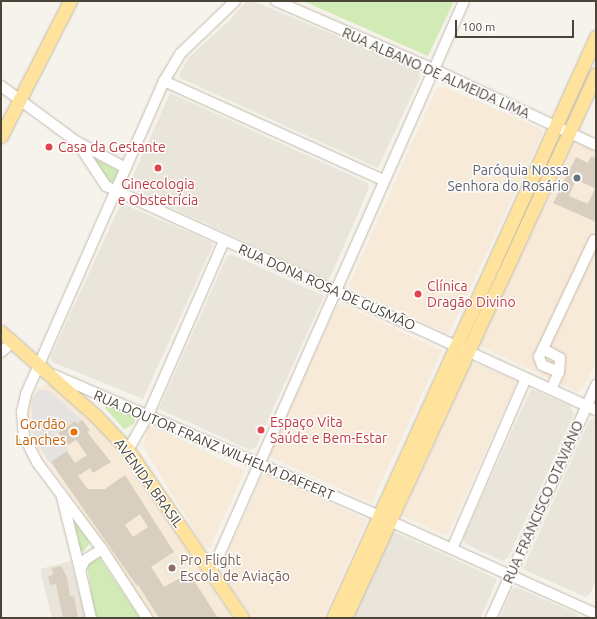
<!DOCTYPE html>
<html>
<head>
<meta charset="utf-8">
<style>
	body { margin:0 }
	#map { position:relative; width:597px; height:619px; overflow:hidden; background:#f6f3ec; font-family:Ubuntu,sans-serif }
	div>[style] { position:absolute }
	.residential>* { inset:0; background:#eae5da }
	.commercial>* { inset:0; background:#f7ead8 }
	.education>* { inset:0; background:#efe8d6; transform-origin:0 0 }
	.green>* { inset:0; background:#d2eab5 }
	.parking>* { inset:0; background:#e5e3e0 }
	.building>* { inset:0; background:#d8cfc1 }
	.roads { filter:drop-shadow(0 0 1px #c2bbae) drop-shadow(0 0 1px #c2bbae) }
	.minor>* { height:10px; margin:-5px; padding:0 5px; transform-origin:5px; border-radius:5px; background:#fff }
	.major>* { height:13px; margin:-6.5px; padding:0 6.5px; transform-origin:6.5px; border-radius:6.5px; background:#ffe39c }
	.dots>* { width:11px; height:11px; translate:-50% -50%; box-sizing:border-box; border:2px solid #fff; border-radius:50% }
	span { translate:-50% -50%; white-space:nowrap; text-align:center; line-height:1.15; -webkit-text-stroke:3px #fff; paint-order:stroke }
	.street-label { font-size:14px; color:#4b4439 }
	.health-label { font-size:14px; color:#be3a42 }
	.left { translate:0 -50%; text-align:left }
	.worship-label { font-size:14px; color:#5b616d }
	.right { translate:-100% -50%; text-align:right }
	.food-label { font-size:14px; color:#c56008 }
	.education-label { font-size:14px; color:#785e54 }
	.frame { position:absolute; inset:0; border:2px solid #4b4439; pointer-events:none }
	.scale { position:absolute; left:455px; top:20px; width:119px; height:18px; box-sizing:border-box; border:2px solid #4b4439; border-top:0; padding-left:5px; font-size:12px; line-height:14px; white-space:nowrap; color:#4b4439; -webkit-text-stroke:3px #fff; paint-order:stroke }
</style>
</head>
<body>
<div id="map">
	<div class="residential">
		<div style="clip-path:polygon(246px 1px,253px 1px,419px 70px,420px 78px,378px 168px,180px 78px,180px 72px,190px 56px,228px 22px)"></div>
		<div style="clip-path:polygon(170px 93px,368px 183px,369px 188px,330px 278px,325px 279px,128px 187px)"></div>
		<div style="clip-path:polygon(121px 203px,211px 242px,213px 245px,143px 399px,52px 362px,51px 356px)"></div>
		<div style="clip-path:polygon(231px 254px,324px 296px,256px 447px,250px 450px,159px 409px,227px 256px)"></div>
		<div style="clip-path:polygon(531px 389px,570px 406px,574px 414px,508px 558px,502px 561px,465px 544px,463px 539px)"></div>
		<div style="clip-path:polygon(593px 418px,596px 418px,596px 580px,590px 594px,585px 597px,523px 569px,589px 421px)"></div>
		<div style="clip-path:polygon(395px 532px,497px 579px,481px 618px,353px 618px,392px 533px)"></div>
		<div style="clip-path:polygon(71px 561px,86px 618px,52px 618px,40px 569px)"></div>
		<div style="clip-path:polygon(516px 587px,577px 614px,580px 618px,499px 618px,512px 590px)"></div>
	</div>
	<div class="commercial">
		<div style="clip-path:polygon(437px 87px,445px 87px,539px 128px,543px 132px,449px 334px,352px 289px,349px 285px)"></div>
		<div style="clip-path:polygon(576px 142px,596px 150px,596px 363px,584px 387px,578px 392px,478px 345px,542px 205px,545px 206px,572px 145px)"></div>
		<div style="clip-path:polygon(341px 303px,442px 351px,372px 503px,270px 457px,270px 452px,337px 306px)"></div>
		<div style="clip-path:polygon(471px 362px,514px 380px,515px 386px,449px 532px,444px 535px,402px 516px)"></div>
		<div style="clip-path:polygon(47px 384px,52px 385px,115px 444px,232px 618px,154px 618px,34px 442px,28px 421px,30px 401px,38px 388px)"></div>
		<div style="clip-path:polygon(151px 425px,245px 471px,210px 548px,204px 547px,143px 446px,148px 427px)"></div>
		<div style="clip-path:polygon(266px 474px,367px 520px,323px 618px,253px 618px,223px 576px,223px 563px,262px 476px)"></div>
	</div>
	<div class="education">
		<div style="left:174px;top:554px;width:20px;height:18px;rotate:57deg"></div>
	</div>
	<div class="green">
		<div style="clip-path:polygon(303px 1px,454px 1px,428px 56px)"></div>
		<div style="clip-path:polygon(88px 154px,118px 171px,115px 181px,110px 182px)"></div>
		<div style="clip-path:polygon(107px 403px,134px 414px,136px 417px,134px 424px,124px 429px,105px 408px)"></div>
		<div style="clip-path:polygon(77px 524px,90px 543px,83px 552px,78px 551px,73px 526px)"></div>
		<div style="clip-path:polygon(99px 556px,105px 566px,140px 618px,95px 618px,87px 565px,89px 559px)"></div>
	</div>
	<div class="parking">
		<div style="clip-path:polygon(39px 390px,46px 390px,52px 393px,82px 420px,77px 424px,75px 421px,55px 435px,69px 450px,50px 463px,38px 444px,32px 430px,32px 399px)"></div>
	</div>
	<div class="building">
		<div style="clip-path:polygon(evenodd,591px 156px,596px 158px,596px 222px,553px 203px,576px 157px,588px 163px,591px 156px,576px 180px,595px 188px,588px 204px,569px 196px,576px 180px)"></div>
		<div style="clip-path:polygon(evenodd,82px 420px,90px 430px,87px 432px,111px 462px,93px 473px,90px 468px,78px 476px,88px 489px,105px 489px,125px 475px,174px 552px,151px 567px,164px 587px,189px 573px,218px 618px,159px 618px,138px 585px,137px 586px,66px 484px,51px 462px,67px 451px,75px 463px,87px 455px,76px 440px,68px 445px,58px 433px,75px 421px,77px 424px,82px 420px,140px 514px,148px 527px,133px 537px,125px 525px,140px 514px)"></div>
		<div style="clip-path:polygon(61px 566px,67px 577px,70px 596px,74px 596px,78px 618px,63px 618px,56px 584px,50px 585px,48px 576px,53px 575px,52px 568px)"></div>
	</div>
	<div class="roads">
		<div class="minor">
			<div style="left:276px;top:1px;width:171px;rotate:23.4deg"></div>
			<div style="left:433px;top:69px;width:180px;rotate:25deg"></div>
			<div style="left:164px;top:81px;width:240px;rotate:24.3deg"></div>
			<div style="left:1px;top:86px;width:94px;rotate:36.4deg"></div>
			<div style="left:77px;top:142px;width:55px;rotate:28deg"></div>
			<div style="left:77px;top:142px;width:53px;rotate:56.6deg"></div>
			<div style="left:106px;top:186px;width:539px;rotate:24.57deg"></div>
			<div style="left:543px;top:349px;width:19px;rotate:28deg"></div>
			<div style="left:560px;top:358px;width:14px;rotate:94deg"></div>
			<div style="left:1px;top:352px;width:16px;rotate:-40deg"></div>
			<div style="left:54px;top:375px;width:355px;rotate:23.4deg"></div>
			<div style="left:551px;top:389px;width:19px;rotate:-65deg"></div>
			<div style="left:559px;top:372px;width:18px;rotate:-158deg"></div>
			<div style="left:542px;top:365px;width:9px;rotate:-111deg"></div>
			<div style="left:539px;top:357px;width:129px;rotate:-64.8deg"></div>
			<div style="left:128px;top:450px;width:40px;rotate:-60.3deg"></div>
			<div style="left:148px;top:415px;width:190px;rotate:-66.4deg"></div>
			<div style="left:62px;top:497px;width:75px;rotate:76.1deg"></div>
			<div style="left:390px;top:521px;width:226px;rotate:24.3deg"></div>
			<div style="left:452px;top:549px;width:186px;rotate:-66.6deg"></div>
			<div style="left:211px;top:573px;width:625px;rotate:-66.14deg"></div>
			<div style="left:91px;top:618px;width:49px;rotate:-102.9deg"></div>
			<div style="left:80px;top:570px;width:11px;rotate:-63deg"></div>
			<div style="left:85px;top:560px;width:20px;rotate:-33deg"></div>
			<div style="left:147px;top:618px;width:82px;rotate:-123.1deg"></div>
			<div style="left:102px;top:549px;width:109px;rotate:-126.8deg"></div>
			<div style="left:37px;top:462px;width:29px;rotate:-117deg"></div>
			<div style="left:24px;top:436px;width:24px;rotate:-95deg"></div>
			<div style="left:22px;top:412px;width:18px;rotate:-77deg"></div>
			<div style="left:26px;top:394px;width:342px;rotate:-66.2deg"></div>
			<div style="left:164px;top:81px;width:31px;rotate:-59deg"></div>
			<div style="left:180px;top:54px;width:76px;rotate:-43.9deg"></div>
			<div style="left:491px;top:618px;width:256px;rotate:-65.7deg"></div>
		</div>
		<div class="major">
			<div style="left:1px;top:136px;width:152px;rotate:-62.9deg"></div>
			<div style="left:1px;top:332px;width:127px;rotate:41.5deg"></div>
			<div style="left:96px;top:416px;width:47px;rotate:46.7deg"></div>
			<div style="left:128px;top:450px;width:203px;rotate:55.8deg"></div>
			<div style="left:333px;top:618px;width:638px;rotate:-65.65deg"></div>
			<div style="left:345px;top:618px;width:599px;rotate:-65.23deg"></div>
		</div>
	</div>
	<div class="dots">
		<div style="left:49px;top:147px;background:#e0444e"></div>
		<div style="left:158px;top:168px;background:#e0444e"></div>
		<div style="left:577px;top:178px;background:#6b7280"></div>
		<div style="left:418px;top:294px;background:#e0444e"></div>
		<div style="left:261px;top:430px;background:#e0444e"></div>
		<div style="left:74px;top:432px;background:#e8710a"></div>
		<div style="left:172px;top:568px;background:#8d6e63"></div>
	</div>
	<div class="street-label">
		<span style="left:436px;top:73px;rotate:24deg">RUA ALBANO DE ALMEIDA LIMA</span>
		<span style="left:327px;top:287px;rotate:24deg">RUA DONA ROSA DE GUSMÃO</span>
		<span style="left:214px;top:445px;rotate:23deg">RUA DOUTOR FRANZ WILHELM DAFFERT</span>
		<span style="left:149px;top:483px;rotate:54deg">AVENIDA BRASIL</span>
		<span style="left:543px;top:502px;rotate:-66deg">RUA FRANCISCO OTAVIANO</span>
	</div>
	<div class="health-label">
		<span class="left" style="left:58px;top:147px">Casa da Gestante</span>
		<span style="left:158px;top:192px">Ginecologia<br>e Obstetrícia</span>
		<span class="left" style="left:427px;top:294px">Clínica<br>Dragão Divino</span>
		<span class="left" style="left:270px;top:430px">Espaço Vita<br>Saúde e Bem-Estar</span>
	</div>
	<div class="worship-label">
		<span class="right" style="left:569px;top:178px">Paróquia Nossa<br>Senhora do Rosário</span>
	</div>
	<div class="food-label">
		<span class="right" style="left:66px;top:432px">Gordão<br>Lanches</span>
	</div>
	<div class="education-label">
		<span class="left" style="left:180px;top:568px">Pro Flight<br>Escola de Aviação</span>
	</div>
	<div class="frame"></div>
	<div class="scale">100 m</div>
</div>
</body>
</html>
